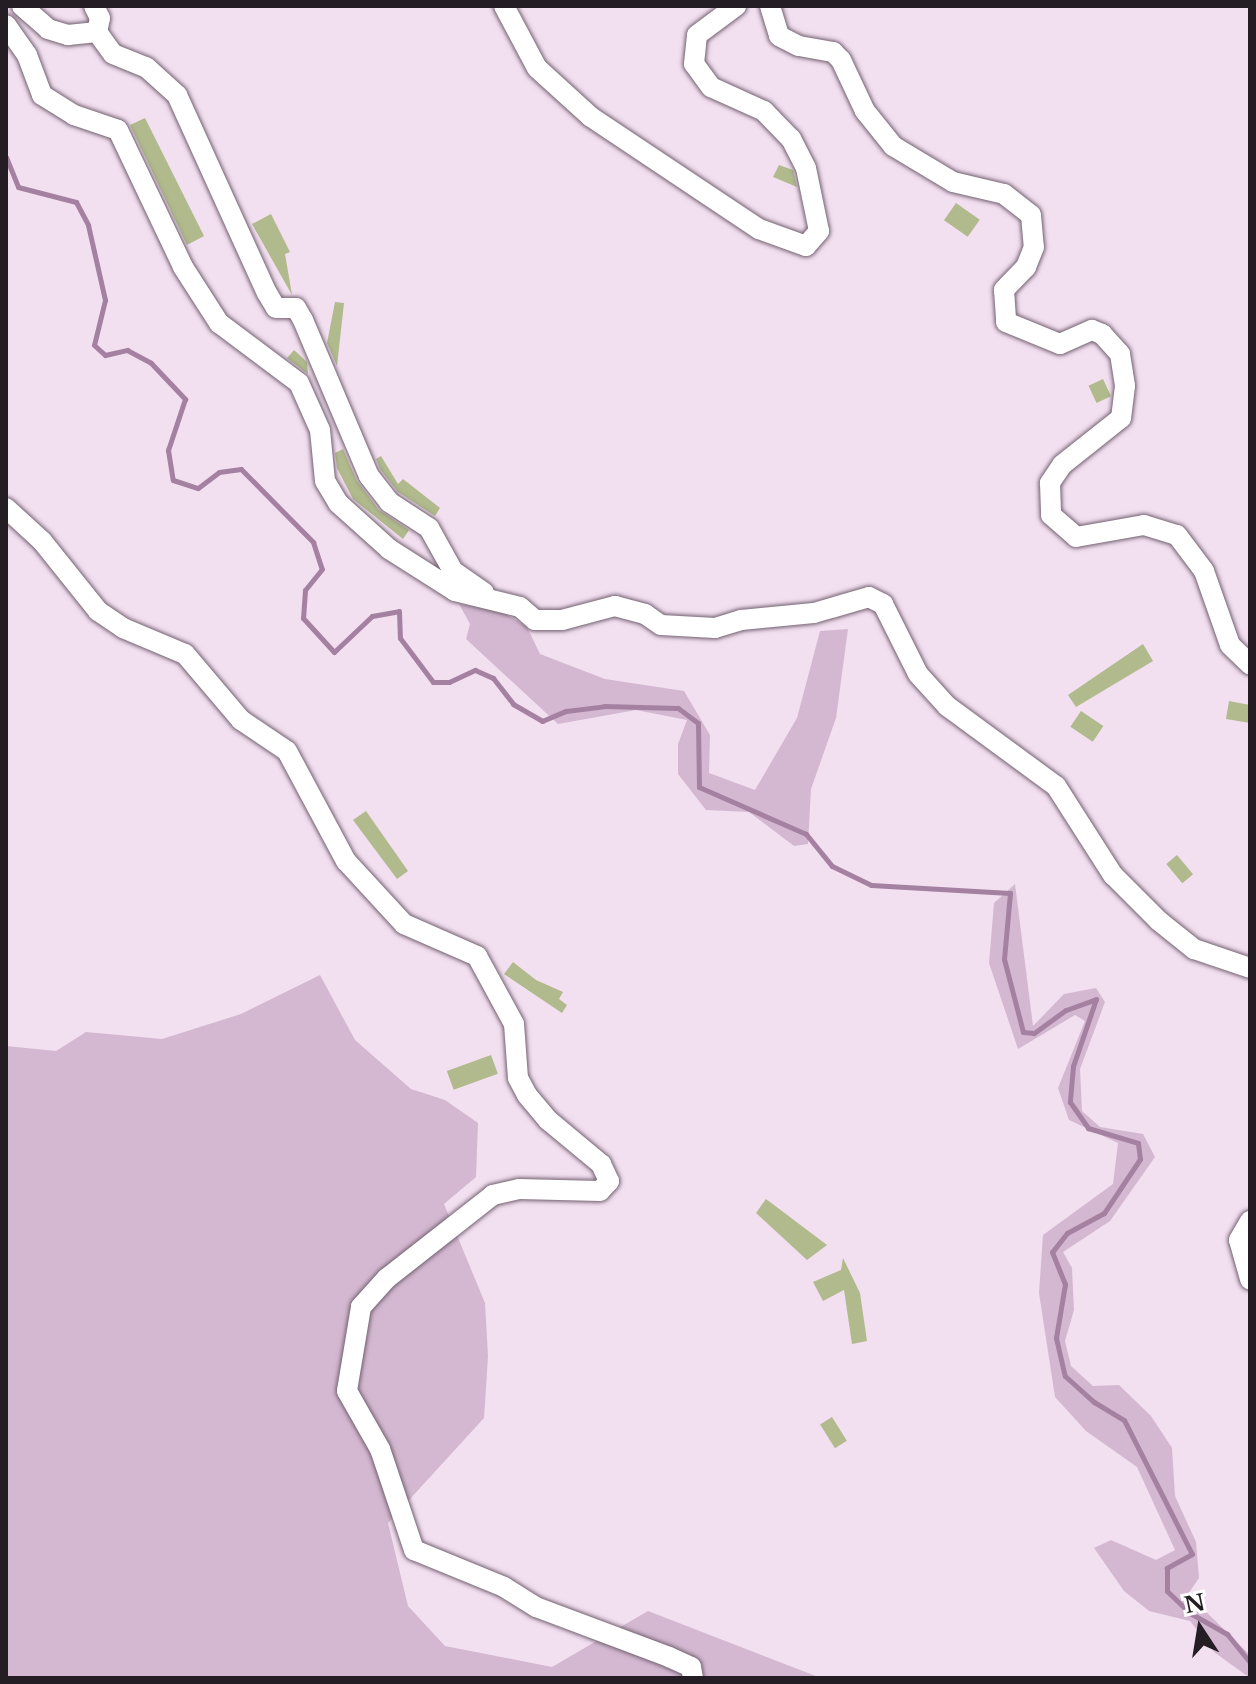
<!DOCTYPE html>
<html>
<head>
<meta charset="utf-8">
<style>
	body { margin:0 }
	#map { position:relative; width:1256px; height:1684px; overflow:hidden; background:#f2dff0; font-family:"Libre Baskerville",serif }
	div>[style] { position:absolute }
	.green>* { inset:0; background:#d4b8d1 }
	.stream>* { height:5px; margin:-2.5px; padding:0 2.5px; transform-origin:2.5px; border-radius:2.5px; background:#a581a1 }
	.building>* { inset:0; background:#b0ba8c; transform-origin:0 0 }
	.roads { filter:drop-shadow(0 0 2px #726170) drop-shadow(0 0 2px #726170) }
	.street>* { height:20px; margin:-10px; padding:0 10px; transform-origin:10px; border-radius:10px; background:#fff }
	span { translate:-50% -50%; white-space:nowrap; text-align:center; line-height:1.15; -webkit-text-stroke:8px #fff; paint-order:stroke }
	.frame { position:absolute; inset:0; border:8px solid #241d23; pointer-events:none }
	.north { position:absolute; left:1160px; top:1588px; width:80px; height:80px; -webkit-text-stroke:6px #fff; paint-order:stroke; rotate:348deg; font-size:22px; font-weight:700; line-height:32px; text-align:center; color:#241d23 }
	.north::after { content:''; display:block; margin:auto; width:28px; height:36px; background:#241d23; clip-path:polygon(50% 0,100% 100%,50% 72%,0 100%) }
</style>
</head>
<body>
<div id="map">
	<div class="green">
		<div style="clip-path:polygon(459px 604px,502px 612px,527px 627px,540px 654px,605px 679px,684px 691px,710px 735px,709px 773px,755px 790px,797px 718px,820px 631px,848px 629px,836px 718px,811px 789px,808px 844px,794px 846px,749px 812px,706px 810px,678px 774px,678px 744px,687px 720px,636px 710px,558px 724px,466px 639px,470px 624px)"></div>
		<div style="clip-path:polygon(1015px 884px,1033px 1026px,1064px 994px,1096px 988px,1105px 1002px,1080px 1069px,1082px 1111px,1100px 1127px,1143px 1134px,1155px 1157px,1110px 1221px,1063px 1252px,1072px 1268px,1074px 1310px,1065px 1341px,1071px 1366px,1093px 1386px,1119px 1385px,1151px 1416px,1172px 1448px,1175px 1496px,1196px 1542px,1199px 1578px,1188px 1594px,1250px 1655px,1250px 1678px,1214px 1652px,1190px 1621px,1149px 1611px,1124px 1591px,1094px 1548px,1111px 1540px,1156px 1560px,1175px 1550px,1137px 1467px,1086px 1431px,1055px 1397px,1039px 1293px,1043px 1235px,1113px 1184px,1118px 1143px,1069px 1120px,1058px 1088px,1085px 1021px,1075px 1015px,1018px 1049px,989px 963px,994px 903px)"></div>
		<div style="clip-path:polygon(320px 975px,355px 1040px,411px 1089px,445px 1100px,478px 1123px,476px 1177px,444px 1204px,485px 1303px,488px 1356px,484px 1418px,388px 1523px,408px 1606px,445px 1646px,552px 1667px,648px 1611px,821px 1678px,6px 1678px,6px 1046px,56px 1051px,86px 1032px,162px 1039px,241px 1014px)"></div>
	</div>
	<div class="stream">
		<div style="left:6px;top:157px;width:32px;rotate:68deg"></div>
		<div style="left:18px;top:187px;width:60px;rotate:14.5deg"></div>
		<div style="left:76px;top:202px;width:26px;rotate:62deg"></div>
		<div style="left:88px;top:225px;width:77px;rotate:77.2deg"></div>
		<div style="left:105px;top:300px;width:46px;rotate:103.7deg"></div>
		<div style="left:94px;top:345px;width:15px;rotate:42deg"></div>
		<div style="left:105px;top:355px;width:23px;rotate:-13deg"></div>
		<div style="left:127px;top:350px;width:27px;rotate:28deg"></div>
		<div style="left:151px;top:363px;width:50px;rotate:46.6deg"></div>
		<div style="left:185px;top:399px;width:54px;rotate:108.4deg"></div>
		<div style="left:168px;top:450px;width:30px;rotate:81deg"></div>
		<div style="left:173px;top:480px;width:26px;rotate:18deg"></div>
		<div style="left:198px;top:488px;width:26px;rotate:-37deg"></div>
		<div style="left:219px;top:472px;width:22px;rotate:-8deg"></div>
		<div style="left:241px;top:469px;width:103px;rotate:45.4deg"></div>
		<div style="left:313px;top:542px;width:28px;rotate:72deg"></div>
		<div style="left:322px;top:569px;width:27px;rotate:129deg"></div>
		<div style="left:305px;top:590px;width:28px;rotate:94deg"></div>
		<div style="left:303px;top:618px;width:46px;rotate:47.6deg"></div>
		<div style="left:334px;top:652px;width:52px;rotate:-43.5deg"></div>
		<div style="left:372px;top:616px;width:27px;rotate:-10deg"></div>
		<div style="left:399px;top:611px;width:27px;rotate:88deg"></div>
		<div style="left:400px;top:638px;width:55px;rotate:53.1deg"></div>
		<div style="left:433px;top:682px;width:16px"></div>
		<div style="left:449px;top:682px;width:29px;rotate:-25deg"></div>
		<div style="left:475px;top:670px;width:20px;rotate:24deg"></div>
		<div style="left:493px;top:678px;width:33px;rotate:52deg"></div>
		<div style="left:513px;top:704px;width:34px;rotate:30deg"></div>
		<div style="left:542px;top:721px;width:26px;rotate:-23deg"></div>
		<div style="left:566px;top:711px;width:38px;rotate:-7deg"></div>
		<div style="left:604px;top:706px;width:74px;rotate:1.5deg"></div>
		<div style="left:678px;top:708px;width:25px;rotate:37deg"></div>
		<div style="left:698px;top:723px;width:64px;rotate:89.1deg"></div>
		<div style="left:699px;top:787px;width:117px;rotate:23.7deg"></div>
		<div style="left:806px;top:834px;width:41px;rotate:50.9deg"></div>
		<div style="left:832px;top:866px;width:43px;rotate:26deg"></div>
		<div style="left:871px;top:885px;width:139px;rotate:3.3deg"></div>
		<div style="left:1010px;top:893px;width:66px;rotate:95.2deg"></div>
		<div style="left:1004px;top:959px;width:75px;rotate:75.4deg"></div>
		<div style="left:1023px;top:1032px;width:11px;rotate:5deg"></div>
		<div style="left:1034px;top:1033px;width:39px;rotate:-36deg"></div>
		<div style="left:1066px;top:1010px;width:32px;rotate:-20deg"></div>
		<div style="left:1096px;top:999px;width:71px;rotate:108.9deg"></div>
		<div style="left:1073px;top:1066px;width:36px;rotate:95deg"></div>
		<div style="left:1070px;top:1102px;width:32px;rotate:55deg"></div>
		<div style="left:1088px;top:1128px;width:52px;rotate:16.7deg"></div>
		<div style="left:1138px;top:1143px;width:16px;rotate:83deg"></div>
		<div style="left:1140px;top:1159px;width:65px;rotate:123.7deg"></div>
		<div style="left:1104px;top:1213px;width:42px;rotate:151.6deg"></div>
		<div style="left:1067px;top:1233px;width:24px;rotate:128deg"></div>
		<div style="left:1052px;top:1252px;width:35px;rotate:68deg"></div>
		<div style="left:1065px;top:1284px;width:55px;rotate:99.5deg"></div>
		<div style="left:1056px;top:1338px;width:39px;rotate:77deg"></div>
		<div style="left:1065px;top:1376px;width:39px;rotate:42deg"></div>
		<div style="left:1094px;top:1402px;width:35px;rotate:31deg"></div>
		<div style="left:1124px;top:1420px;width:150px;rotate:63.1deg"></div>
		<div style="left:1192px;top:1554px;width:29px;rotate:151deg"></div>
		<div style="left:1167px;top:1568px;width:23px;rotate:90deg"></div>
		<div style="left:1167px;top:1591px;width:32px;rotate:44deg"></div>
		<div style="left:1190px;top:1613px;width:43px;rotate:29.6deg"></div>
		<div style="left:1227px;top:1634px;width:36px;rotate:51deg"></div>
	</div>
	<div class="building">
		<div style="clip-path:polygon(145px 118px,204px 236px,187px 245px,130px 125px)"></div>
		<div style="clip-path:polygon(779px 165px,793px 170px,797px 187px,773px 177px)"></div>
		<div style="left:956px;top:203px;width:29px;height:21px;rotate:35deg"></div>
		<div style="clip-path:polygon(271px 214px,290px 252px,285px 254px,292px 295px,252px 224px)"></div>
		<div style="clip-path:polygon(335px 302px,344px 303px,337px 366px,327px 343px)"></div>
		<div style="clip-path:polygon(294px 350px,307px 362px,308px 374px,287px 358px)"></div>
		<div style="left:1103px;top:379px;width:19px;height:16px;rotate:65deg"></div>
		<div style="clip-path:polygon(343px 449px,357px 481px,379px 510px,409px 530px,403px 539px,353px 499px,337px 468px,335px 453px)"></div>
		<div style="clip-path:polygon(381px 456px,398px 484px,403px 479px,440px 508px,435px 516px,398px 492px,380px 469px,376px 459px)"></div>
		<div style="clip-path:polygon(1143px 644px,1153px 661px,1076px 707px,1068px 695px)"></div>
		<div style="clip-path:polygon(1229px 701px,1250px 705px,1250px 723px,1226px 719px)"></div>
		<div style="left:1081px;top:711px;width:27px;height:19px;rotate:34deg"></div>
		<div style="clip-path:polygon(366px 811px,408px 871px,397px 879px,353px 820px)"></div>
		<div style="left:1177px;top:855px;width:25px;height:14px;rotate:50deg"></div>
		<div style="clip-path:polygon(513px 962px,536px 980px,563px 992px,559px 999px,567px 1005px,562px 1013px,504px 974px)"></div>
		<div style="left:491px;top:1055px;width:20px;height:47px;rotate:70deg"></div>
		<div style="clip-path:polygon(766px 1199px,827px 1245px,807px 1260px,756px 1213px)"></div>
		<div style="clip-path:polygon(843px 1258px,860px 1293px,867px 1341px,852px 1344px,844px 1290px,823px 1301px,813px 1282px,841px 1270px)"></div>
		<div style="left:832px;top:1417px;width:28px;height:14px;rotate:58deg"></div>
	</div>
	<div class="roads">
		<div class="street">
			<div style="left:22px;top:6px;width:35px;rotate:41deg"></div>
			<div style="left:48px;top:29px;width:21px;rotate:17deg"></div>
			<div style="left:68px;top:35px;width:29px;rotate:-6deg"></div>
			<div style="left:97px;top:32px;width:14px;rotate:-78deg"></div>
			<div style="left:100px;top:18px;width:13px;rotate:-117deg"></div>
			<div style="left:504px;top:6px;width:70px;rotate:62deg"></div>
			<div style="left:537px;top:68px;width:73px;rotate:42.2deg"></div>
			<div style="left:591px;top:117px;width:202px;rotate:33.7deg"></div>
			<div style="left:759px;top:229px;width:50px;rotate:19.9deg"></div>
			<div style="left:806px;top:246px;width:20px;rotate:-49deg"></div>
			<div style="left:819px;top:231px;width:64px;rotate:-101.7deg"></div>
			<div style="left:806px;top:168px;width:33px;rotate:-117deg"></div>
			<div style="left:791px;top:139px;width:39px;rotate:-134deg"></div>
			<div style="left:764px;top:111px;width:58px;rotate:-155.6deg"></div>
			<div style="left:711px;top:87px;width:29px;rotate:-126deg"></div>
			<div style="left:694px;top:64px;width:29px;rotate:-84deg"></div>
			<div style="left:697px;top:35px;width:49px;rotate:-36.6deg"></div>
			<div style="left:770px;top:6px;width:31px;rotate:73deg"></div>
			<div style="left:779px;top:36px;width:22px;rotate:27deg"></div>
			<div style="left:799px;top:46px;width:35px;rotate:10deg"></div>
			<div style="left:833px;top:52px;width:11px;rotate:45deg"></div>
			<div style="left:841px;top:60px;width:56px;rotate:64.8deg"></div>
			<div style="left:865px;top:111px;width:45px;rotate:51.3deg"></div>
			<div style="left:893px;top:146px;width:70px;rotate:31deg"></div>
			<div style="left:953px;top:182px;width:52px;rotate:13.2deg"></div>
			<div style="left:1004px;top:194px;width:34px;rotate:38deg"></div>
			<div style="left:1031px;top:215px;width:32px;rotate:85deg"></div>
			<div style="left:1034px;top:247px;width:22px;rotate:112deg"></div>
			<div style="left:1026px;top:267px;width:32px;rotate:134deg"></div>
			<div style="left:1004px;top:290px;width:32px;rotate:86deg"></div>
			<div style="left:1006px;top:322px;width:58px;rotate:22.2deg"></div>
			<div style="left:1060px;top:344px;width:35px;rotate:-24deg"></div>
			<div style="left:1092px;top:330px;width:11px;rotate:22deg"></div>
			<div style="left:1102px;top:334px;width:27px;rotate:48deg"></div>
			<div style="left:1120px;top:354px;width:32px;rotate:81deg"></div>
			<div style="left:1125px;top:386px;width:32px;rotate:97deg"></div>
			<div style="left:1121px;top:418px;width:75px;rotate:141.5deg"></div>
			<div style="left:1062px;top:465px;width:22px;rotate:124deg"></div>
			<div style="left:1050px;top:483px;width:32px;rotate:88deg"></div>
			<div style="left:1051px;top:515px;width:33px;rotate:41deg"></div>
			<div style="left:1076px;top:537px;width:69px;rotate:-10deg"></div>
			<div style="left:1144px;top:525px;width:34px;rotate:17deg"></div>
			<div style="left:1177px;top:535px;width:45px;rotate:53.1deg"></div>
			<div style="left:1204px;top:571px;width:78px;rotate:70.6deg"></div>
			<div style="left:1230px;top:645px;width:28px;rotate:44deg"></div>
			<div style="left:6px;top:25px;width:37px;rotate:55deg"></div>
			<div style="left:27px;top:55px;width:43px;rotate:69.4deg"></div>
			<div style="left:42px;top:95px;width:38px;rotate:32deg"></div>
			<div style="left:74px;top:115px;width:46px;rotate:18.8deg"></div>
			<div style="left:118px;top:130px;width:152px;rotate:64.6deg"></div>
			<div style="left:183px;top:267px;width:67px;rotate:57.3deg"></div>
			<div style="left:219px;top:323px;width:100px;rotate:36.9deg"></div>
			<div style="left:299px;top:383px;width:51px;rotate:65.9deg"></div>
			<div style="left:320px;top:430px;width:51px;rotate:84.4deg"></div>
			<div style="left:325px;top:481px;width:26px;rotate:59deg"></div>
			<div style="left:338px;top:503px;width:69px;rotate:42deg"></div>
			<div style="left:389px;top:549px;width:78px;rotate:32.5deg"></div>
			<div style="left:455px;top:591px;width:67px;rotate:13.8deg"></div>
			<div style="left:520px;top:607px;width:20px;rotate:41deg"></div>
			<div style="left:535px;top:620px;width:27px"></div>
			<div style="left:562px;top:620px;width:55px;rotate:-14.8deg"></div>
			<div style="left:615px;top:606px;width:31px;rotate:15deg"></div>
			<div style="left:645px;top:614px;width:19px;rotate:35deg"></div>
			<div style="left:661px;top:625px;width:54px;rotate:3.2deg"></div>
			<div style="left:715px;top:628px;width:27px;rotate:-17deg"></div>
			<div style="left:741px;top:620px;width:73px;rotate:-5.5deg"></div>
			<div style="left:814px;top:613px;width:57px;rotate:-16.2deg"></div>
			<div style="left:869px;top:597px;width:16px;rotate:27deg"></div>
			<div style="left:883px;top:604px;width:78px;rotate:63.4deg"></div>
			<div style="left:918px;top:674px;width:43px;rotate:47.8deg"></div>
			<div style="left:947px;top:706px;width:135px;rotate:36.3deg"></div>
			<div style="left:1056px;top:786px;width:106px;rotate:57.4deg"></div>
			<div style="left:1113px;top:875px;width:65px;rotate:45deg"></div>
			<div style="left:1159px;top:921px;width:45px;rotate:38.7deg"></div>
			<div style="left:1194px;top:949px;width:59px;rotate:18.7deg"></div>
			<div style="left:97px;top:32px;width:27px;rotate:54deg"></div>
			<div style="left:113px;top:54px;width:35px;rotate:22deg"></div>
			<div style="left:146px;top:67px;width:42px;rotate:42.1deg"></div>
			<div style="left:177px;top:95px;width:217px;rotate:65.6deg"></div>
			<div style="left:267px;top:293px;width:17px;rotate:59deg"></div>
			<div style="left:276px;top:308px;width:20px"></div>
			<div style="left:296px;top:308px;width:14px;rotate:60deg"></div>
			<div style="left:303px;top:320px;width:169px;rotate:67.1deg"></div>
			<div style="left:369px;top:476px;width:33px;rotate:52deg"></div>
			<div style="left:389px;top:502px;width:48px;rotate:33deg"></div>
			<div style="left:429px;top:528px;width:49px;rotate:60.8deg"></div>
			<div style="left:453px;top:571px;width:38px;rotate:35deg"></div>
			<div style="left:6px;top:508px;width:49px;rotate:42.5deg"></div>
			<div style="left:42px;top:541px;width:90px;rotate:51.3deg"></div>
			<div style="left:98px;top:611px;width:30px;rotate:34deg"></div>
			<div style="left:123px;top:628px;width:67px;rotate:22.8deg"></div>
			<div style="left:185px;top:654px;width:87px;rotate:49.7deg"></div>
			<div style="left:241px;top:720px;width:55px;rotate:34deg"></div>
			<div style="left:287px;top:751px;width:125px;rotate:61.8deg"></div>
			<div style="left:346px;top:861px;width:86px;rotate:47.4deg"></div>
			<div style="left:404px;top:924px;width:80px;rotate:23.7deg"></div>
			<div style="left:477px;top:956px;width:77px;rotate:61.4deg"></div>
			<div style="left:514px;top:1024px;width:54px;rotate:85.8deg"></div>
			<div style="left:518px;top:1078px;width:19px;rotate:62deg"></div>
			<div style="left:527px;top:1095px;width:33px;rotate:50deg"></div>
			<div style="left:548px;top:1120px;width:69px;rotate:39.7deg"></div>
			<div style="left:601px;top:1164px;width:19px;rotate:65deg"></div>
			<div style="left:609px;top:1181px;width:13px;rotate:132deg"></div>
			<div style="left:600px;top:1191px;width:81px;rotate:-178.6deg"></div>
			<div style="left:519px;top:1189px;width:27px;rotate:167deg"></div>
			<div style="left:493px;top:1195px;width:135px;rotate:141.9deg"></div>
			<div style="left:387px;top:1278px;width:39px;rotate:132deg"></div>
			<div style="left:361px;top:1307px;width:85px;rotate:99.5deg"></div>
			<div style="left:347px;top:1391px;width:67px;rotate:60.4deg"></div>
			<div style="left:380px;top:1449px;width:107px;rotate:71.4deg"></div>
			<div style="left:414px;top:1550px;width:97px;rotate:22.3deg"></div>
			<div style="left:504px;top:1587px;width:38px;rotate:32deg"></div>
			<div style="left:536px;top:1607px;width:142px;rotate:20.6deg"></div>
			<div style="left:669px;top:1657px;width:24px;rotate:24deg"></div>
			<div style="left:691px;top:1667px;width:11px;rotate:80deg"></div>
			<div style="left:1250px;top:1221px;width:22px;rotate:120deg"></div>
			<div style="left:1239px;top:1240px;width:41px;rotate:74.2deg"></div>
		</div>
	</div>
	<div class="frame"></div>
	<div class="north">N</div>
</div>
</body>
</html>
